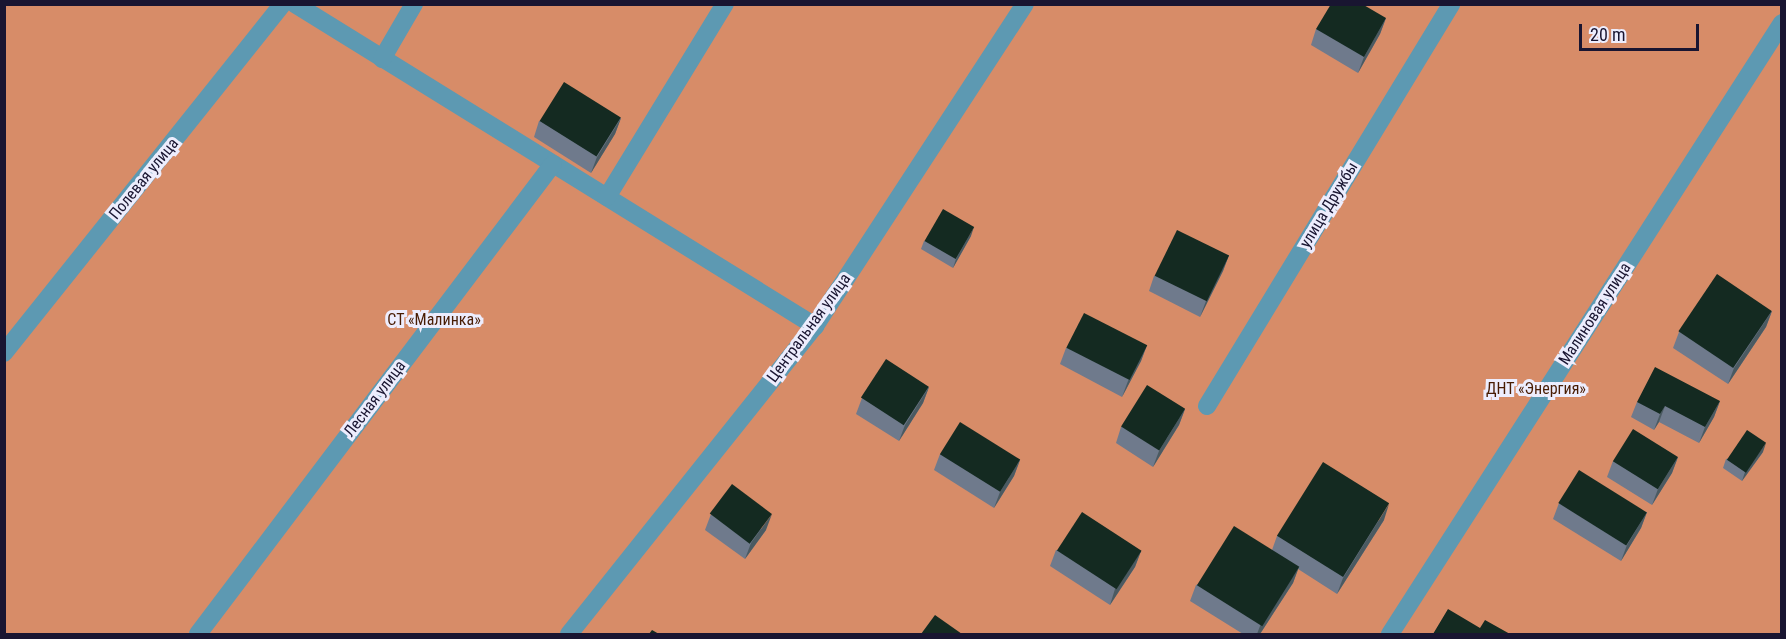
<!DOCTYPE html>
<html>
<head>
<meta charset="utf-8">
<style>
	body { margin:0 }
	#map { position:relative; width:1786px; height:639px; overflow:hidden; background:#cac9f7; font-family:"Roboto Condensed",sans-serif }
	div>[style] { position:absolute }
	.green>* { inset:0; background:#d78c68; transform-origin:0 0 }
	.minor>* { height:18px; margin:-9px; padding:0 9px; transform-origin:9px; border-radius:9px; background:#5d99b2 }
	.wall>* { inset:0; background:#6f7a8c }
	.shaded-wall>* { inset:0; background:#4b5a61 }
	.building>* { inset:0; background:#142a21; transform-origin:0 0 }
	span { translate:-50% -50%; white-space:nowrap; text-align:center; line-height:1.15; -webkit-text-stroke:6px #ededfd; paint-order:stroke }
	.street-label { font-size:16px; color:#191531 }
	.park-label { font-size:16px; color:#481c03 }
	.frame { position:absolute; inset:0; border:6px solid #191531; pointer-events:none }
	.scale { position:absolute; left:1579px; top:24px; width:120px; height:27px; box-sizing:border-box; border:3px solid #191531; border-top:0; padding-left:8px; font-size:18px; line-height:21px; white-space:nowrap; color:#191531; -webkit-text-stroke:4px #ededfd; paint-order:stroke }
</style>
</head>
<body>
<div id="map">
	<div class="green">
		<div style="left:4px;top:5px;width:1777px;height:629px"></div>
	</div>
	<div class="minor">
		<div style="left:295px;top:4px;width:612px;rotate:31.77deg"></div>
		<div style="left:382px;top:59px;width:64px;rotate:-59.8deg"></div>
		<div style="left:607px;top:197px;width:226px;rotate:-58.6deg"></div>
		<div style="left:4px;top:353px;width:447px;rotate:-51.4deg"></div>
		<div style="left:1207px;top:406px;width:470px;rotate:-58.7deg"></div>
		<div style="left:198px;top:634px;width:589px;rotate:-52.94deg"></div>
		<div style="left:569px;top:634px;width:394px;rotate:-51.4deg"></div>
		<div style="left:815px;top:326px;width:384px;rotate:-56.9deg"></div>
		<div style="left:1390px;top:634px;width:726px;rotate:-57.32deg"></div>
	</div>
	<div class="wall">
		<div style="clip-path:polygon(1386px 18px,1380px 34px,1358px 73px,1311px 45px,1316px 29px)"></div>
		<div style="clip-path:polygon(621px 118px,615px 134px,591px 173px,534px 137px,539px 121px)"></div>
		<div style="clip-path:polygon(971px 236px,953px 268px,921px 249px,924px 241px)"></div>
		<div style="clip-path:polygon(1229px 255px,1223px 271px,1200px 317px,1149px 291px,1154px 276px)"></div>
		<div style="clip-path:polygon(1772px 311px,1766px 327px,1728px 384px,1673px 348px,1679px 332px)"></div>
		<div style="clip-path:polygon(1147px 345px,1141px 361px,1122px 397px,1060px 364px,1066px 348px)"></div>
		<div style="clip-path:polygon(929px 387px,923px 403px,899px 441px,856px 414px,862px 398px)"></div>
		<div style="clip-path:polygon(1720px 401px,1714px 417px,1699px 443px,1659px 422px,1654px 430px,1631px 417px,1637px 402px)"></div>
		<div style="clip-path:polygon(1185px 409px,1179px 425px,1153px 467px,1116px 443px,1121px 427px)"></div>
		<div style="clip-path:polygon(1763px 452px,1742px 481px,1723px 468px,1726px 459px)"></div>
		<div style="clip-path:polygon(940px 454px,1020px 460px,1014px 476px,994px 508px,934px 470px)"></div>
		<div style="clip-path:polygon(1678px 457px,1672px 473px,1652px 505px,1607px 477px,1613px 461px)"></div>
		<div style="clip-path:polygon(1559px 503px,1647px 512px,1641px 528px,1621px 561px,1553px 519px)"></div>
		<div style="clip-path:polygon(711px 514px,766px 530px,745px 559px,705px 530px)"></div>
		<div style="clip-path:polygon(1384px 520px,1337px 594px,1298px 569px,1293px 583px,1260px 634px,1243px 634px,1190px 601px,1196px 585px,1272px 550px,1277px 536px)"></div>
		<div style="clip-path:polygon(1056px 550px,1141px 551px,1135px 567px,1110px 605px,1050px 566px)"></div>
	</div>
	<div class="shaded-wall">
		<div style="clip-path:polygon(1386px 18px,1380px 34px,1358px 73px,1364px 57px)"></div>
		<div style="clip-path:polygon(621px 118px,615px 134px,591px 173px,597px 157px)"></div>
		<div style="clip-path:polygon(974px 227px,971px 236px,953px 268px,956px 259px)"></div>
		<div style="clip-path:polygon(1229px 255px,1223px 271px,1200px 317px,1206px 301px)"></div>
		<div style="clip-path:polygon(1772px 311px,1766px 327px,1728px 384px,1734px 368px)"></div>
		<div style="clip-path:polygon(1147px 345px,1141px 361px,1122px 397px,1128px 381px)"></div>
		<div style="clip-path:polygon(929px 387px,923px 403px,899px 441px,905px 425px)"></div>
		<div style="clip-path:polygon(1720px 401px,1714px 417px,1699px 443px,1705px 427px)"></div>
		<div style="clip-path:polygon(1665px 406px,1659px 422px,1654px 430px,1660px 414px)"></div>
		<div style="clip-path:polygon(1185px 409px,1179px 425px,1153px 467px,1159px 451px)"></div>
		<div style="clip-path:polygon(1766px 443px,1763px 452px,1742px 481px,1745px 472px)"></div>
		<div style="clip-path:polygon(1678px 457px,1672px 473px,1652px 505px,1658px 489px)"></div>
		<div style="clip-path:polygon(1020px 460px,1014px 476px,994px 508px,1000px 492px)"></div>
		<div style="clip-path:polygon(1389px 504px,1384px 520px,1337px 594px,1343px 578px)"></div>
		<div style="clip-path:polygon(1647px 512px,1641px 528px,1621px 561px,1627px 545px)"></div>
		<div style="clip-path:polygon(772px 514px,766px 530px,745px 559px,751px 543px)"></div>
		<div style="clip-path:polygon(1141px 551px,1135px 567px,1110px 605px,1115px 589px)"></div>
		<div style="clip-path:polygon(1299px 567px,1293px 583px,1260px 634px,1257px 634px,1260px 626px)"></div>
	</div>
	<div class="building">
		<div style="clip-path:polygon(1331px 4px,1362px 4px,1386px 18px,1364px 57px,1316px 29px)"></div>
		<div style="left:564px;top:82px;width:67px;height:46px;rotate:32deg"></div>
		<div style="left:943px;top:209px;width:36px;height:37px;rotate:30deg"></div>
		<div style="left:1177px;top:230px;width:58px;height:51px;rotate:26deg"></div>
		<div style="left:1717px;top:274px;width:66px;height:69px;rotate:34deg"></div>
		<div style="left:1084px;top:313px;width:71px;height:39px;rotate:27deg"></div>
		<div style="left:886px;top:359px;width:51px;height:46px;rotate:33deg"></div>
		<div style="clip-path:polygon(1655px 367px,1720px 401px,1705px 427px,1665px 406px,1660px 414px,1637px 402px)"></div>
		<div style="left:1147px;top:385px;width:45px;height:49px;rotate:32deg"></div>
		<div style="left:960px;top:422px;width:71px;height:38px;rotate:32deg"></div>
		<div style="left:1633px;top:429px;width:53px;height:38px;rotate:32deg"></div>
		<div style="left:1747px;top:430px;width:23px;height:36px;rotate:34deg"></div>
		<div style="left:1323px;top:462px;width:78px;height:87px;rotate:32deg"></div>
		<div style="left:1579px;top:470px;width:80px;height:39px;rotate:32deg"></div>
		<div style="left:732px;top:484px;width:50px;height:37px;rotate:37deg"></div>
		<div style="left:1082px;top:512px;width:71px;height:46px;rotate:33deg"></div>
		<div style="left:1234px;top:526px;width:77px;height:70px;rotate:32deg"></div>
		<div style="clip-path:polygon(1448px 609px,1480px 628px,1485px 620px,1510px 634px,1433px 634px)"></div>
		<div style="clip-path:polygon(935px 615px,962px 634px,921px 634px)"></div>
		<div style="clip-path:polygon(652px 630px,659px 634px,649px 634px)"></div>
	</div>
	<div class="street-label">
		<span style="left:144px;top:179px;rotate:-51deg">Полевая улица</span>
		<span style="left:1329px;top:205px;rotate:-59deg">улица Дружбы</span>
		<span style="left:1595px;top:314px;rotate:-57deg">Малиновая улица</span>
		<span style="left:809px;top:328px;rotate:-54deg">Центральная улица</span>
		<span style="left:375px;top:399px;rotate:-53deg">Лесная улица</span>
	</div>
	<div class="park-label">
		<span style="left:434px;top:320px">CТ «Малинка»</span>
		<span style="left:1536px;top:389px">ДНТ «Энергия»</span>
	</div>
	<div class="frame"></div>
	<div class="scale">20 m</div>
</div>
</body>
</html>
